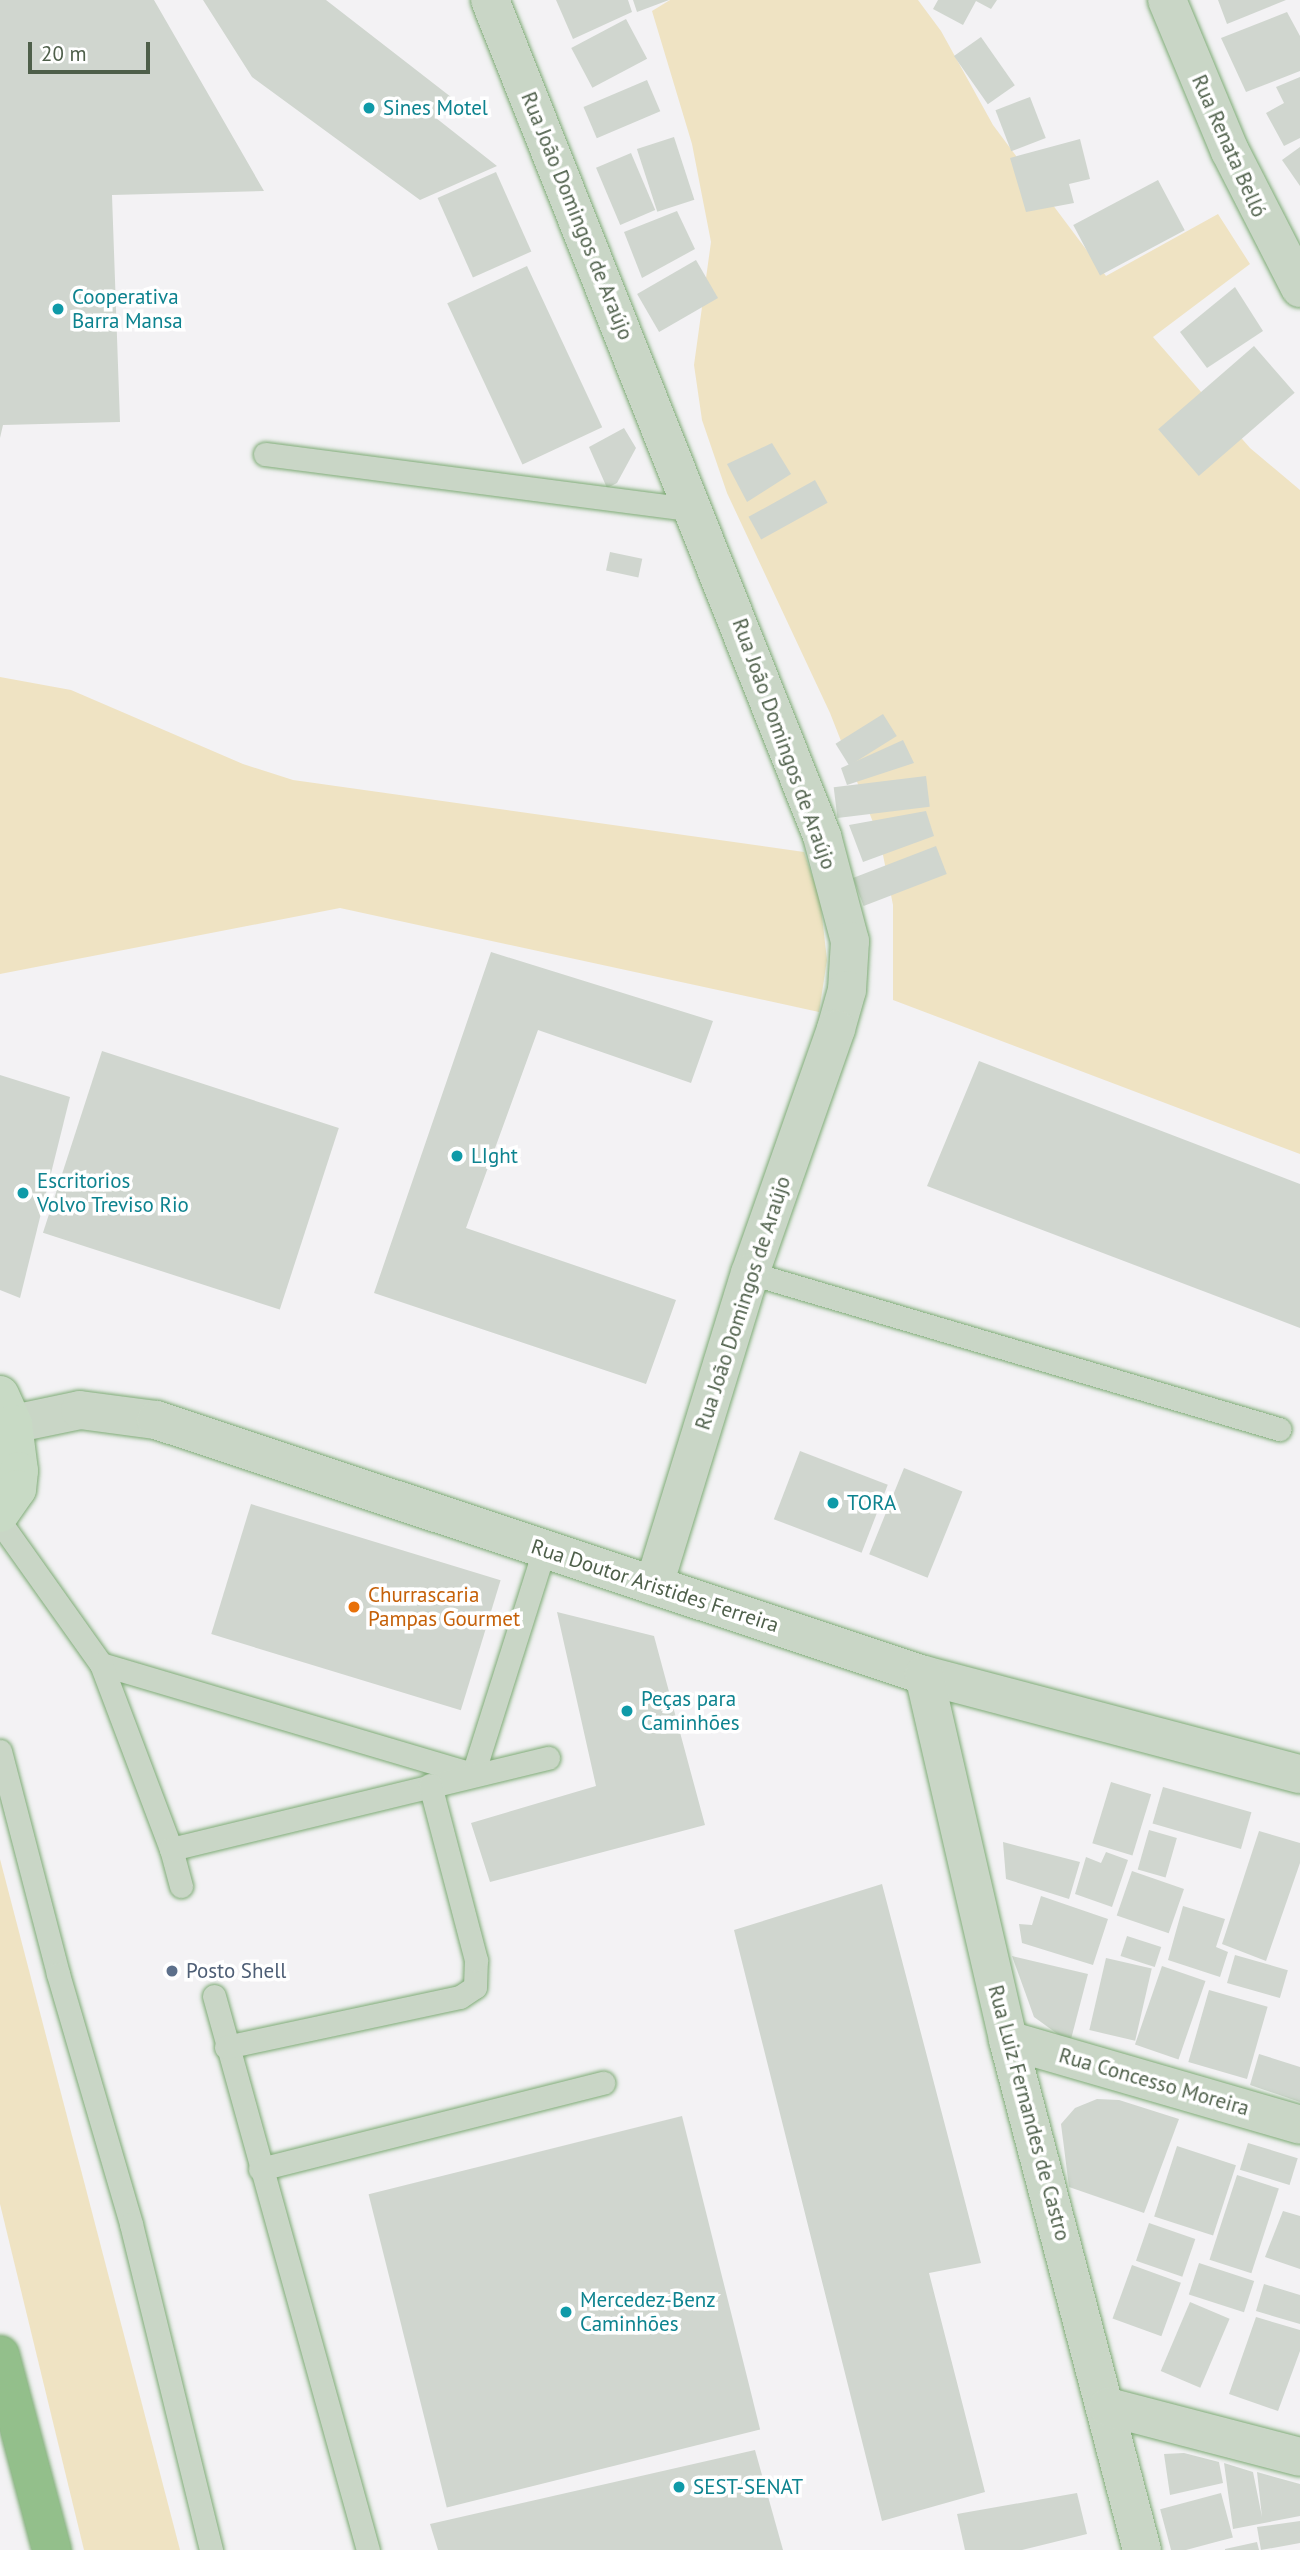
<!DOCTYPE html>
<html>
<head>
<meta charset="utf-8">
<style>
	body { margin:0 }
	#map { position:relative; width:1300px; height:2550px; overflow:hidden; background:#f3f2f4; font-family:"PT Sans",sans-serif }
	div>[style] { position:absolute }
	.green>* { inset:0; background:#efe3c3 }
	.building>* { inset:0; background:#d0d6cf; transform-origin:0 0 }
	.roads { filter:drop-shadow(0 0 2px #7eab76) drop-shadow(0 0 2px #7eab76) }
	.lane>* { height:23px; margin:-11.5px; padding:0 11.5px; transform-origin:11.5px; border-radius:11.5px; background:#c9d6c6 }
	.street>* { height:38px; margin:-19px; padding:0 19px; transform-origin:19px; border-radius:19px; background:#c9d6c6 }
	.secondary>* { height:38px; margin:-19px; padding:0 19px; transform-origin:19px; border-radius:19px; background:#c8dac5 }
	.highway>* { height:38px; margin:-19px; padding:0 19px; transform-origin:19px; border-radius:19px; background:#93bf8b }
	.dots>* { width:19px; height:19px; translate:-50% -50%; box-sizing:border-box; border:4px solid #fff; border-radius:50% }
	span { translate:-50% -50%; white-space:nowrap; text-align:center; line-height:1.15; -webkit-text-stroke:7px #fff; paint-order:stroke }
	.culture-label { font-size:21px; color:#0d838f }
	.left { translate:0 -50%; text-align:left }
	.street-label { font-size:21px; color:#4e5f4a }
	.food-label { font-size:21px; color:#c56008 }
	.service-label { font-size:21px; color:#4e5e75 }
	.scale { position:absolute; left:28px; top:42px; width:122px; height:32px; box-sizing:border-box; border:4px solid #4e5f4a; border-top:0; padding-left:9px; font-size:21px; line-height:24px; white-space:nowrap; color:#4e5f4a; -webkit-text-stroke:5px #fff; paint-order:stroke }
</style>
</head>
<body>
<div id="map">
	<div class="green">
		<div style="clip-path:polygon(670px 0,918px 0,941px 31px,993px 125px,1106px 276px,1218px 214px,1250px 264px,1153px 337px,1250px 448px,1300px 490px,1300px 1154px,893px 1000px,893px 905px,880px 840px,830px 713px,727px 493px,702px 420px,694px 365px,711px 242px,692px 144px,652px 11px)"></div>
		<div style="clip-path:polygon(0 677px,71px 690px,243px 764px,293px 780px,804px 852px,820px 899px,827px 960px,819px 1012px,340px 908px,0 974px)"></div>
		<div style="clip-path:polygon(0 1859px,180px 2550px,84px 2550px,0 2204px)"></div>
	</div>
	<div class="building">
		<div style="clip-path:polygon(0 0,154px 0,264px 191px,112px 195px,120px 422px,3px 425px,0 438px)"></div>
		<div style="clip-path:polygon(203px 0,326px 0,451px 97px,436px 118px,497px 166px,420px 200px,252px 77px)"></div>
		<div style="clip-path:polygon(556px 0,628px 0,632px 12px,573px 39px)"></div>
		<div style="clip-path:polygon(633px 0,669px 0,637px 12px)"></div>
		<div style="clip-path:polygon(938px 0,997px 0,991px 9px,976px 1px,963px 25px,933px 9px)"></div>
		<div style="clip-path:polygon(1218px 0,1286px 0,1227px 24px)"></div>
		<div style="clip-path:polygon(1287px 12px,1300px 36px,1300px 71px,1246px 92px,1221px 38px)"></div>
		<div style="left:626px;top:19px;width:45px;height:62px;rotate:62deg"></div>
		<div style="left:981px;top:37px;width:59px;height:33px;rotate:55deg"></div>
		<div style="clip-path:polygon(1300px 77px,1300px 138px,1284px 146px,1266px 113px,1284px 103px,1276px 87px)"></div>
		<div style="left:647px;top:80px;width:34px;height:69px;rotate:67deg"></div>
		<div style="left:1030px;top:97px;width:44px;height:37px;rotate:69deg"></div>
		<div style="left:674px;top:137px;width:66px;height:39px;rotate:72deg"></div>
		<div style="clip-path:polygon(1080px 139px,1090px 179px,1069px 184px,1074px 203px,1026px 212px,1010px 158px)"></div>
		<div style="clip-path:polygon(1300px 147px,1300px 186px,1282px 160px)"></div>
		<div style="left:631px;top:153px;width:62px;height:38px;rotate:67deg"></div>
		<div style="left:496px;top:172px;width:87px;height:64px;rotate:66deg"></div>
		<div style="left:1158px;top:180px;width:57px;height:96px;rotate:62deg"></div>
		<div style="clip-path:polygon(677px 211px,695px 249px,642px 278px,624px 232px)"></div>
		<div style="left:696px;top:260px;width:44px;height:68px;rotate:60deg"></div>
		<div style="left:527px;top:266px;width:178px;height:88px;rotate:65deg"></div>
		<div style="clip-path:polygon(1235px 287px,1263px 331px,1207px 368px,1180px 332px)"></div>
		<div style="left:1254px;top:346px;width:62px;height:127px;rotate:49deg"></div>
		<div style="clip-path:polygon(624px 428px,636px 448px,617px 483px,607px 488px,589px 447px)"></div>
		<div style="clip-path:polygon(772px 443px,791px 474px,747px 502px,727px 464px)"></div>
		<div style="left:815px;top:480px;width:26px;height:76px;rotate:61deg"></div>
		<div style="left:610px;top:552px;width:33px;height:19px;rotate:12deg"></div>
		<div style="left:883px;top:714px;width:26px;height:56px;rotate:58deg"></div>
		<div style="clip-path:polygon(903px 740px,914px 763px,847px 785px,841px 768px)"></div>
		<div style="left:926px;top:776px;width:31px;height:93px;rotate:83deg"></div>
		<div style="clip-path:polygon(926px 811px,934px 836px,863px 862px,849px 825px)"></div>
		<div style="left:936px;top:846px;width:30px;height:89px;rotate:69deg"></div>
		<div style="clip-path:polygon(491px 952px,713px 1021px,691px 1083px,538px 1030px,466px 1228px,676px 1300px,646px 1384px,374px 1293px)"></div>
		<div style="left:102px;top:1051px;width:249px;height:191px;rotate:18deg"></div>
		<div style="clip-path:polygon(979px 1061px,1300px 1184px,1300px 1328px,927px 1186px)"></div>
		<div style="clip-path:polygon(0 1075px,70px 1097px,20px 1298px,0 1290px)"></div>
		<div style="left:800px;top:1451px;width:94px;height:73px;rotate:21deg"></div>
		<div style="left:904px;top:1468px;width:63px;height:93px;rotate:22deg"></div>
		<div style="left:251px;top:1504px;width:261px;height:136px;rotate:17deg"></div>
		<div style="clip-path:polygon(557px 1612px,654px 1636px,705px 1825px,490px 1882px,471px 1823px,596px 1786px)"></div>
		<div style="left:1111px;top:1782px;width:42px;height:64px;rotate:17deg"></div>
		<div style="left:1163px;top:1787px;width:92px;height:38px;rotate:16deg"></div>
		<div style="left:1149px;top:1830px;width:29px;height:41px;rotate:16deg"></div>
		<div style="clip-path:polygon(1259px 1831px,1300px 1843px,1300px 1863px,1266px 1961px,1222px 1944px)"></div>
		<div style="clip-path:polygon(1003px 1842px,1080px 1862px,1069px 1899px,1006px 1879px)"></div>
		<div style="clip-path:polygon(1106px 1852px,1128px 1860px,1112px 1907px,1075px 1894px,1086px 1857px,1101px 1863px)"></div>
		<div style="left:1132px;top:1871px;width:55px;height:47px;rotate:19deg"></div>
		<div style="clip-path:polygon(882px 1884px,981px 2263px,929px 2273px,985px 2492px,882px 2521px,734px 1930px)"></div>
		<div style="clip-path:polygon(1041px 1896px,1108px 1919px,1093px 1965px,1022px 1943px,1019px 1924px,1032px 1925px)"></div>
		<div style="clip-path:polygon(1183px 1906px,1225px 1919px,1216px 1947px,1228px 1952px,1220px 1977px,1168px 1960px)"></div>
		<div style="left:1127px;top:1936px;width:36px;height:21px;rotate:18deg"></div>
		<div style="left:1235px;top:1955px;width:55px;height:29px;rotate:16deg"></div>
		<div style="clip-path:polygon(1012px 1956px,1088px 1974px,1070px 2043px,1034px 2017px)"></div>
		<div style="left:1106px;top:1958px;width:47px;height:74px;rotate:13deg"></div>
		<div style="left:1162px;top:1966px;width:46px;height:83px;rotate:19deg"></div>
		<div style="left:1209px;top:1990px;width:61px;height:75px;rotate:16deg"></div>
		<div style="clip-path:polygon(1259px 2054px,1300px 2067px,1300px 2102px,1250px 2085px)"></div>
		<div style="clip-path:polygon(1097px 2099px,1119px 2100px,1179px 2119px,1144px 2213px,1069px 2187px,1061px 2124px,1075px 2108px)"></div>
		<div style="left:682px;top:2116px;width:323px;height:323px;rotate:76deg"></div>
		<div style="left:1248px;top:2143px;width:52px;height:28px;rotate:17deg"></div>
		<div style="left:1177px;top:2146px;width:62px;height:74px;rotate:18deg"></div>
		<div style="left:1237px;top:2175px;width:44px;height:89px;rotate:18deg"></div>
		<div style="clip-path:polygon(1283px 2211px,1300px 2216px,1300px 2269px,1265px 2257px)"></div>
		<div style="left:1149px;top:2223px;width:49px;height:40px;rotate:19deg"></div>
		<div style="left:1199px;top:2263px;width:58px;height:33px;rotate:18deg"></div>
		<div style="left:1132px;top:2265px;width:52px;height:57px;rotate:20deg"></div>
		<div style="clip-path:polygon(1264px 2284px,1300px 2295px,1300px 2324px,1256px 2311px)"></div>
		<div style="left:1190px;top:2302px;width:43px;height:75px;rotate:23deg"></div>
		<div style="clip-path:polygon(1256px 2317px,1300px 2330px,1300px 2351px,1278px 2411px,1229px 2394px)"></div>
		<div style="clip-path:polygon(755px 2450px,783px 2550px,438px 2550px,430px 2524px)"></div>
		<div style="clip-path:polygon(1184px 2453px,1219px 2462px,1223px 2483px,1170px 2495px,1164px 2454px)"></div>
		<div style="clip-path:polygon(1224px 2463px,1253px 2472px,1262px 2517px,1257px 2472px,1300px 2484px,1300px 2516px,1233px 2529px)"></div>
		<div style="clip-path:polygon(1077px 2493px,1087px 2534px,1022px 2550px,965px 2550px,957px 2514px)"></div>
		<div style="left:1221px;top:2493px;width:46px;height:63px;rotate:75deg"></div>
		<div style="clip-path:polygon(1300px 2521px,1300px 2543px,1261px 2550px,1257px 2527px)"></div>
		<div style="clip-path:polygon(1257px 2542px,1259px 2550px,1225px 2550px,1225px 2549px)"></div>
	</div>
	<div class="roads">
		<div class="lane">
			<div style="left:265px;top:454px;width:435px;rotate:7.4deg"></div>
			<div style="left:750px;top:1273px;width:552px;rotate:16.43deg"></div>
			<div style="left:0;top:1522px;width:174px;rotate:54.6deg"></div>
			<div style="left:101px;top:1664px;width:388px;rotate:16.5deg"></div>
			<div style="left:473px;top:1774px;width:235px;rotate:-72.4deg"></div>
			<div style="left:101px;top:1664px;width:198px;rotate:69.3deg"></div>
			<div style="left:0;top:1751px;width:230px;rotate:75.4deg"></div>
			<div style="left:58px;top:1974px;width:260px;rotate:73.7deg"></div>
			<div style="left:131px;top:2224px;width:336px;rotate:76.2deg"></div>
			<div style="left:181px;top:1886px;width:38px;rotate:-105deg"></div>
			<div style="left:171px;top:1849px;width:388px;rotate:-13.6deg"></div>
			<div style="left:214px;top:1996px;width:575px;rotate:74.47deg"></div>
			<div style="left:226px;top:2047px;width:239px;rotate:-12.1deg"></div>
			<div style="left:460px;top:1997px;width:18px;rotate:-34deg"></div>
			<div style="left:475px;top:1987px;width:27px;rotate:-88deg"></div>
			<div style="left:476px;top:1960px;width:181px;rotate:-104.7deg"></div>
			<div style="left:260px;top:2169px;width:354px;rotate:-14.1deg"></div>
		</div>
		<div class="street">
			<div style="left:490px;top:0;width:900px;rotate:68.34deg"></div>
			<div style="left:822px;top:836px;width:109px;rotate:75.1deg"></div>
			<div style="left:850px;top:941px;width:49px;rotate:93.5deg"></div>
			<div style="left:847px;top:990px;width:41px;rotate:105.8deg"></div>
			<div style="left:836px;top:1029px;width:259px;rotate:109.4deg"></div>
			<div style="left:750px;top:1273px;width:327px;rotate:107.1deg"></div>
			<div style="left:1167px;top:0;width:164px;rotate:67.4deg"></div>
			<div style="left:1230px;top:151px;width:154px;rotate:62.9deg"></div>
			<div style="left:13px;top:1424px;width:68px;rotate:-11.8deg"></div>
			<div style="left:80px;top:1410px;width:77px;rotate:7.5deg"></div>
			<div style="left:156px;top:1420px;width:809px;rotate:18.37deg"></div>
			<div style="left:924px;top:1675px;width:389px;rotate:14.8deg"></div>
			<div style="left:924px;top:1675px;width:375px;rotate:77deg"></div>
			<div style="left:1008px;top:2040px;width:527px;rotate:75.28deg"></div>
			<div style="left:1008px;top:2040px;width:304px;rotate:16.2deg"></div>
			<div style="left:1108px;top:2407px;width:198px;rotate:14.6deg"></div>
		</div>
		<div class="secondary">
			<div style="left:0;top:1395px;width:32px;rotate:66deg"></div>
			<div style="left:13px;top:1424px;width:47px;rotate:82.7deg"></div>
			<div style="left:19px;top:1471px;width:18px;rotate:96deg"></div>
			<div style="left:17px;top:1489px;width:29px;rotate:125deg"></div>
		</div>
		<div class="highway">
			<div style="left:0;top:2355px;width:202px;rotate:75.1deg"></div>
		</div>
	</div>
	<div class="dots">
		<div style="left:369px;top:108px;background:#0f9aa8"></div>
		<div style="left:58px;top:309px;background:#0f9aa8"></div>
		<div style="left:457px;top:1156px;background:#0f9aa8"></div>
		<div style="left:23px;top:1193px;background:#0f9aa8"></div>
		<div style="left:833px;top:1503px;background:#0f9aa8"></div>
		<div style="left:354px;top:1607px;background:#e8710a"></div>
		<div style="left:627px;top:1711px;background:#0f9aa8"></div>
		<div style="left:172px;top:1971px;background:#5c6f8a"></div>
		<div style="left:566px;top:2312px;background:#0f9aa8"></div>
		<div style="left:679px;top:2487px;background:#0f9aa8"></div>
	</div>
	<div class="culture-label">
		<span class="left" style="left:383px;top:108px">Sines Motel</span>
		<span class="left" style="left:72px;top:309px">Cooperativa<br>Barra Mansa</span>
		<span class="left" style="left:471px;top:1156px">LIght</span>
		<span class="left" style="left:37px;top:1193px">Escritorios<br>Volvo Treviso Rio</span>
		<span class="left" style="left:847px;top:1503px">TORA</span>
		<span class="left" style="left:641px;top:1711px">Peças para<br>Caminhões</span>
		<span class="left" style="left:580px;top:2312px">Mercedez-Benz<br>Caminhões</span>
		<span class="left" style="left:693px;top:2487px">SEST-SENAT</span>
	</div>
	<div class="street-label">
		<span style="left:1229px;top:146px;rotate:66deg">Rua Renata Belló</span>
		<span style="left:577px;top:216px;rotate:68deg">Rua João Domingos de Araújo</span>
		<span style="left:784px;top:744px;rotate:70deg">Rua João Domingos de Araújo</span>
		<span style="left:743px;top:1303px;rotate:-72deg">Rua João Domingos de Araújo</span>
		<span style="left:655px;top:1586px;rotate:18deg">Rua Doutor Aristides Ferreira</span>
		<span style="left:1154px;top:2082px;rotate:16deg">Rua Concesso Moreira</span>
		<span style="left:1029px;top:2113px;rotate:75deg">Rua Luiz Fernandes de Castro</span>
	</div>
	<div class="food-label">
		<span class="left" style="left:368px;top:1607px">Churrascaria<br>Pampas Gourmet</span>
	</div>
	<div class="service-label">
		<span class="left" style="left:186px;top:1971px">Posto Shell</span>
	</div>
	<div class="scale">20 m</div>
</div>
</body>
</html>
